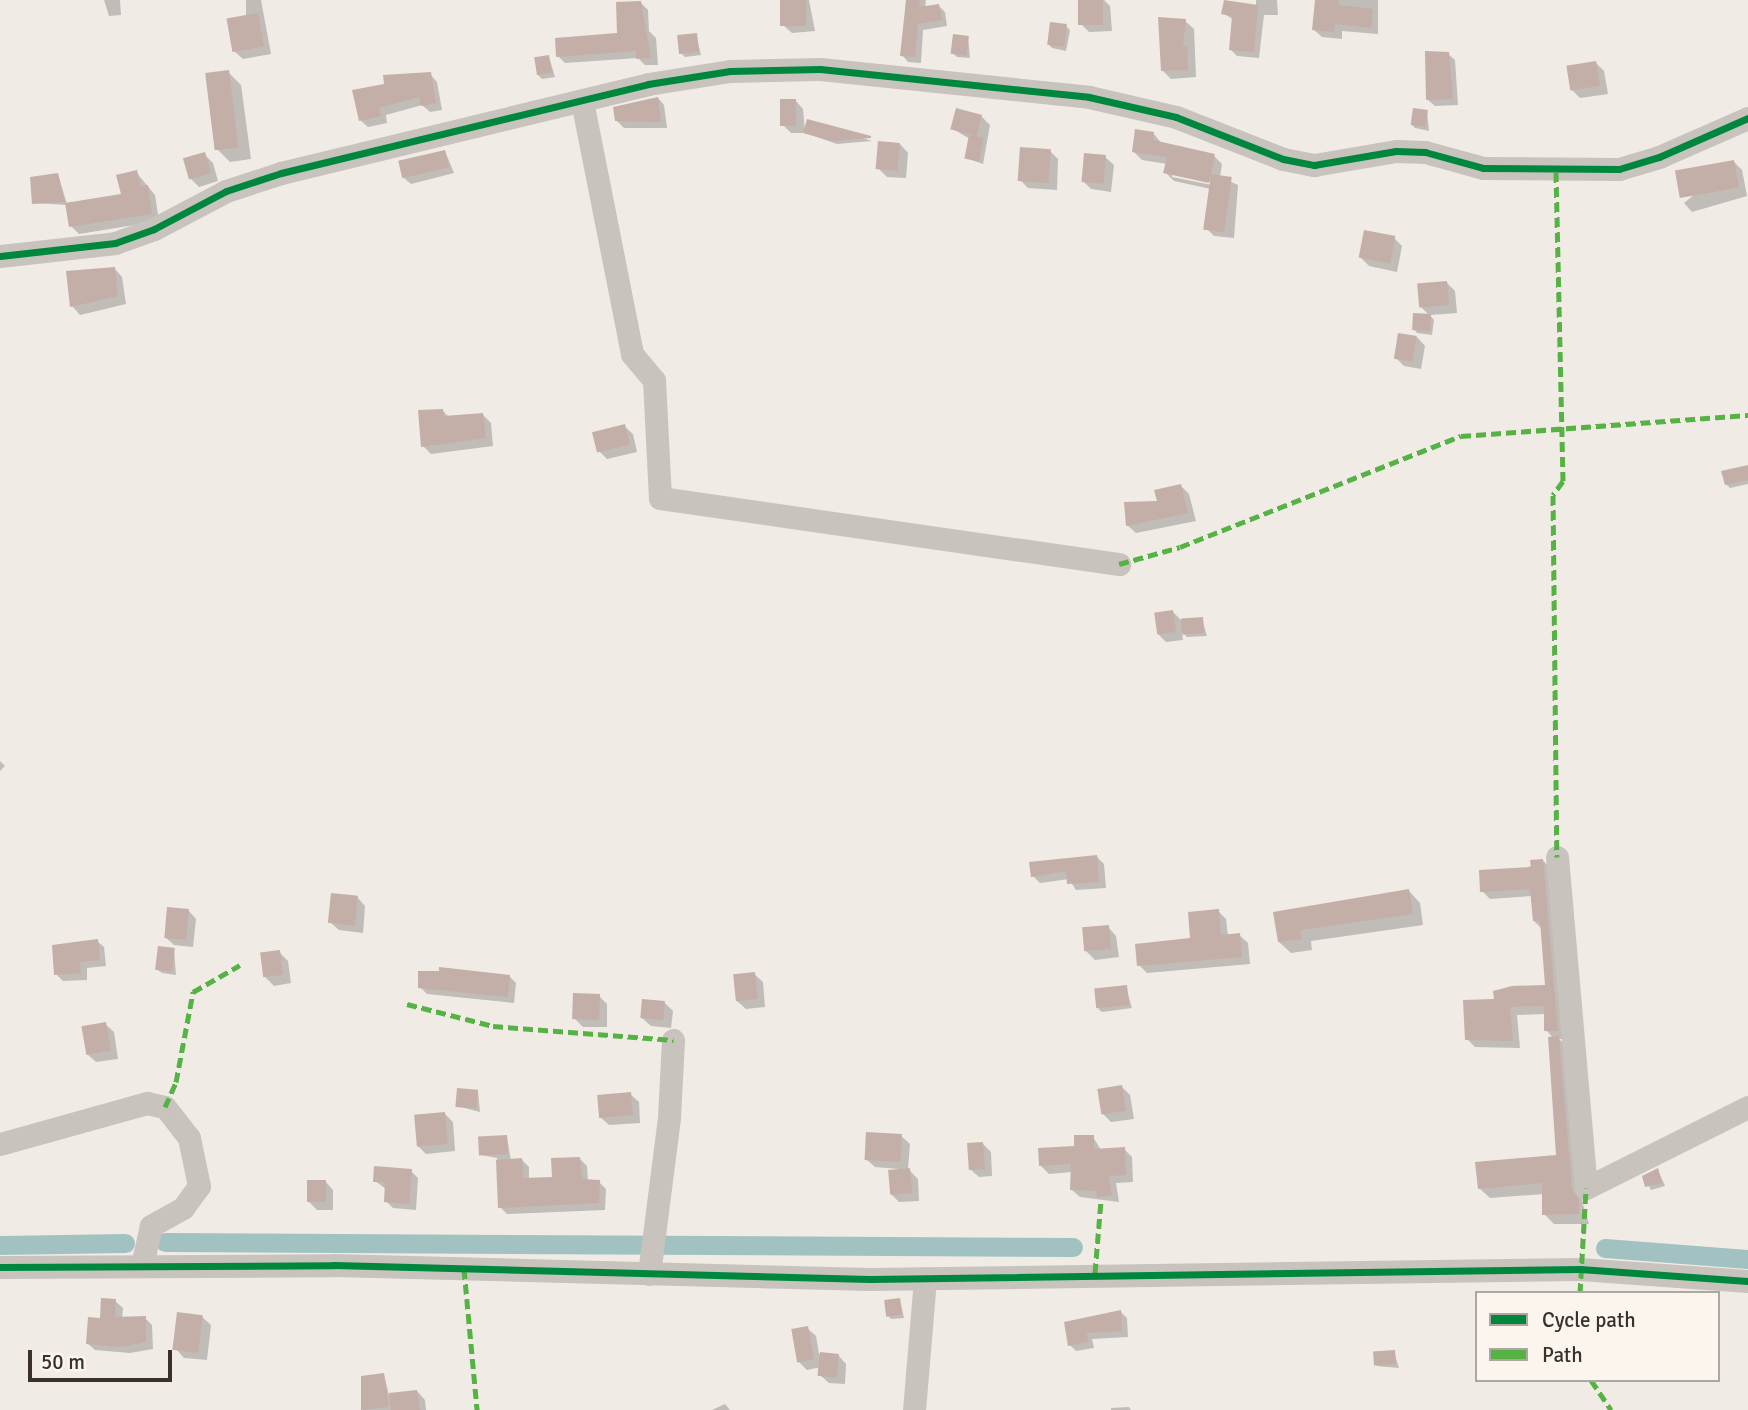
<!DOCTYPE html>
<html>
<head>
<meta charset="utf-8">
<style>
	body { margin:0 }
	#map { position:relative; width:1748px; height:1410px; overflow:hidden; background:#f0ebe5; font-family:Signika,sans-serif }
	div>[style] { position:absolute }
	.shadow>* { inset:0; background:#0003; transform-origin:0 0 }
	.canal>* { height:19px; margin:-9.5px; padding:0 9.5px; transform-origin:9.5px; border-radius:9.5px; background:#a1c2c1 }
	.building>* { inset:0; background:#c3afa7; transform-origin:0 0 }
	.street>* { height:23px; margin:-11.5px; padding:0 11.5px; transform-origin:11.5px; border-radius:11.5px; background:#c9c3be }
	.quiet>* { height:5px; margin-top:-2.5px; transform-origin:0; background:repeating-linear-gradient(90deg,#57b246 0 10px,transparent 0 15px) }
	.cycleway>* { height:7px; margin:-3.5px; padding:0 3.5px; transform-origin:3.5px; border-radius:3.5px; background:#00873e }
	span { translate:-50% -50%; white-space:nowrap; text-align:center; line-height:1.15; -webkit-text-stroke:5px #fbf5ee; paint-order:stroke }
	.legend { position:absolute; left:1475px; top:1291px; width:245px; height:91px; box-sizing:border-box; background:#fbf5ee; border:2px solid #aea6a0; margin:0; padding:9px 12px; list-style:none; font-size:21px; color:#3b302b }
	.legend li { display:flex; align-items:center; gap:14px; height:35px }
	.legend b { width:35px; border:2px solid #aea6a0 }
	.scale { position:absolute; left:28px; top:1350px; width:144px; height:32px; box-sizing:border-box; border:4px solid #3b302b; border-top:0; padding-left:9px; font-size:21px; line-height:24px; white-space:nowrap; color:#3b302b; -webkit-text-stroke:5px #fbf5ee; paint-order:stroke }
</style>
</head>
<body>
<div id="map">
	<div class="shadow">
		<div style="clip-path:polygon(104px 0,120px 0,121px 15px,109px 16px)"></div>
		<div style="clip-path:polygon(246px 0,261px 0,271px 54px,243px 59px,234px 51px,246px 17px)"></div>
		<div style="clip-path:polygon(781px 0,809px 0,815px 31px,792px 33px,783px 25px)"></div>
		<div style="clip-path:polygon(907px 0,926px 0,925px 8px,939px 6px,945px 12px,947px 26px,923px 30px,921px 63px,908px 62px,902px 55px)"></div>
		<div style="clip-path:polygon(1080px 0,1104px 0,1110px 6px,1112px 31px,1089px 32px,1081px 24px)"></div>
		<div style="clip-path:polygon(1256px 0,1277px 0,1278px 15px,1264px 15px,1259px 58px,1237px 56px,1231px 50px,1234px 20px,1223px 13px,1256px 7px)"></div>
		<div style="clip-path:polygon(1319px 0,1378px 0,1378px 34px,1342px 31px,1342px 39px,1322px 37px,1314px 30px)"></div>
		<div style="clip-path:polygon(641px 3px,648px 10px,649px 31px,656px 38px,658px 65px,645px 65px,638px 58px,565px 63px,558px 56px,619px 34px)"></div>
		<div style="clip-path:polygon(1185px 21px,1194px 29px,1196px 77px,1171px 79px,1162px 70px)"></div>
		<div style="clip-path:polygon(1066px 26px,1070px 30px,1066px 51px,1052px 48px,1049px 45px)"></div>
		<div style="clip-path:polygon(696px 35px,701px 55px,685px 57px,681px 53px)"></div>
		<div style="clip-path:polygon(968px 37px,970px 58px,957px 57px,953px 53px)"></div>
		<div style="clip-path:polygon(1448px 54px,1455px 60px,1458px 105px,1435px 106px,1428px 100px)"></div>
		<div style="clip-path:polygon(549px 57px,555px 77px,542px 79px,538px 75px)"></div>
		<div style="clip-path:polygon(1595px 62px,1604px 71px,1608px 94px,1580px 98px,1572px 90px)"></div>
		<div style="clip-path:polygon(228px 72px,241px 85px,251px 159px,230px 162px,217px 149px)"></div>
		<div style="clip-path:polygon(430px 74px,437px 82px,442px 110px,430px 112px,422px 105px,386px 115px,387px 123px,368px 127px,360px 120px)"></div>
		<div style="clip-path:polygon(658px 98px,664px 105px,667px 128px,624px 128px,617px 121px)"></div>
		<div style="clip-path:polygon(795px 100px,803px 109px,805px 132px,808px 121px,872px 141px,837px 144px,805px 133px,791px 133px,783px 125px)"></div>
		<div style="clip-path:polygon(1427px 112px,1429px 131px,1415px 128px,1411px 124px)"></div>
		<div style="clip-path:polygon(982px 117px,990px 125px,983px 164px,966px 158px,970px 139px,953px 129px)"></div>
		<div style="clip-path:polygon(evenodd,1154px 134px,1162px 144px,1214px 156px,1222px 164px,1220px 177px,1238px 185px,1234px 238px,1214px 236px,1207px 229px,1211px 189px,1174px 181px,1165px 172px,1167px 164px,1142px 160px,1133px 151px,1154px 134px,1172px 173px,1218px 183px,1217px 186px,1172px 177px,1172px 173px)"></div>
		<div style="clip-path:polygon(900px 144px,908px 153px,906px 178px,887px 177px,878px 168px)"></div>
		<div style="clip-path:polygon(445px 151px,454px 173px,411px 184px,404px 178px)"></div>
		<div style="clip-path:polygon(1050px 151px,1058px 159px,1057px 190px,1028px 188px,1020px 180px)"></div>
		<div style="clip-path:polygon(204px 154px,213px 163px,218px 181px,199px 187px,190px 178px)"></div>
		<div style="clip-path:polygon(1105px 157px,1114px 165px,1111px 192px,1091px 189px,1083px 181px)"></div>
		<div style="clip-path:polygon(1734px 162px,1742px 170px,1747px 196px,1692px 212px,1684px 203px)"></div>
		<div style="clip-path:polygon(136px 172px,155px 195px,159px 221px,79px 234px,71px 226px,68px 205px,34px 203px,58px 175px,67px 204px,123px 195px)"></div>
		<div style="clip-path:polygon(1394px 238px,1402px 246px,1397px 272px,1369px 266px,1361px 258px)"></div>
		<div style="clip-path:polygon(114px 268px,122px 277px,126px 304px,80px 315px,72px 306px)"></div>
		<div style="clip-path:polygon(1447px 283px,1455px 291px,1457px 313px,1430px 315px,1434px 320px,1432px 335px,1417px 333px,1414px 329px,1430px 316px,1421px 307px)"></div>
		<div style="clip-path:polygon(1417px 337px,1425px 346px,1421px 369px,1404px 366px,1396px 358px)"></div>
		<div style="clip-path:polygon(443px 411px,450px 418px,483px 415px,491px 423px,493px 446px,431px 454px,423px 446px)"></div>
		<div style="clip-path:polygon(624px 426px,633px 434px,637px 452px,607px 459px,599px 451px)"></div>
		<div style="clip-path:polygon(1748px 466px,1748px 484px,1730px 488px,1726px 484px)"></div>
		<div style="clip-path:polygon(1181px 486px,1189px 494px,1196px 521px,1136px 533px,1127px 525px)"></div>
		<div style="clip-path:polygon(1173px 612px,1181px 620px,1202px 619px,1207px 636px,1187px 637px,1182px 632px,1183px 640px,1166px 642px,1158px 634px)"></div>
		<div style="left:0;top:761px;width:7px;height:44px;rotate:45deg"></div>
		<div style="clip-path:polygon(1097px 857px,1104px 864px,1106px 888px,1076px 890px,1069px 879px,1040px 883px,1033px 876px)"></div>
		<div style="clip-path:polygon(1542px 860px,1551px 868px,1565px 1039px,1559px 1039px,1569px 1048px,1582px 1201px,1589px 1224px,1554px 1224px,1544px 1214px,1544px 1194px,1490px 1198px,1479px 1188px,1558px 1157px,1553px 1038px,1546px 1030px,1546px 1014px,1517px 1015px,1520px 1048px,1475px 1047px,1467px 1039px,1495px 1001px,1547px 987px,1542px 929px,1534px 921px,1532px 896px,1490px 899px,1482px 891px)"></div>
		<div style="clip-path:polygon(1409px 891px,1420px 903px,1423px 925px,1311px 941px,1312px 950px,1291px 953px,1279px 942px,1275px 914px)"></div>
		<div style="clip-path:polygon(357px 897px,365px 906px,363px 933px,339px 930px,330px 922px)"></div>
		<div style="clip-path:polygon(188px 910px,196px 919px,193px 947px,174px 945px,165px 937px)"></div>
		<div style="clip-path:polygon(1218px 911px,1226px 919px,1228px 936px,1239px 935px,1248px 943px,1250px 964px,1147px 973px,1139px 965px,1192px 940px)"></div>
		<div style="clip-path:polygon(1108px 927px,1116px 936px,1119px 957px,1095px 960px,1086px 951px)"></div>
		<div style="clip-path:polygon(97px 941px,104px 947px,106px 966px,87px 968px,87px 980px,63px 981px,56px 974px)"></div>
		<div style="clip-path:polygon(174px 950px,176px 975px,162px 973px,158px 970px)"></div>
		<div style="clip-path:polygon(279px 952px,288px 961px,291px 983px,274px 986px,265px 977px)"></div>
		<div style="clip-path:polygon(441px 973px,509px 976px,516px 983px,514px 1003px,427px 994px,420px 987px)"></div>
		<div style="clip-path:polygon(754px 974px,763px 982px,765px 1007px,746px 1009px,737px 1001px)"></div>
		<div style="clip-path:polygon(1126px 987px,1132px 1008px,1102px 1012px,1098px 1009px)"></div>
		<div style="clip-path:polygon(599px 996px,607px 1004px,607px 1027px,583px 1027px,574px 1018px)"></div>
		<div style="clip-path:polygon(665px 1003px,673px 1011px,671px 1028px,651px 1026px,642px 1018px)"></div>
		<div style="clip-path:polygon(105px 1024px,114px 1032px,118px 1059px,96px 1062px,87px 1054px)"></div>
		<div style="clip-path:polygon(1122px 1087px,1130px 1095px,1134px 1119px,1111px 1122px,1103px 1114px)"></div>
		<div style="clip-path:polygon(478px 1091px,480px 1112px,457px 1106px)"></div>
		<div style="clip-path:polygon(630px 1094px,639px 1102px,640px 1123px,609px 1125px,600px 1117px)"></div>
		<div style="clip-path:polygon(445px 1114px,453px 1122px,455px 1151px,426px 1154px,418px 1146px)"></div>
		<div style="clip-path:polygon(901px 1136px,910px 1144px,908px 1169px,918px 1179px,919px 1201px,899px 1202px,891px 1194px,899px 1169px,875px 1167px,866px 1159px)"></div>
		<div style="clip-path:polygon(507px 1137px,511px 1161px,522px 1160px,529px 1167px,529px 1180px,554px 1178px,580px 1159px,587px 1166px,588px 1181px,599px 1182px,606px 1189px,605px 1210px,507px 1214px,500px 1207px,497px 1158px,481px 1155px)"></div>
		<div style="clip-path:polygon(1093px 1137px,1101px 1150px,1124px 1149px,1132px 1157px,1133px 1182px,1116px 1183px,1119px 1202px,1080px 1197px,1072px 1190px,1072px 1172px,1049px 1174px,1041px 1166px)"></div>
		<div style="clip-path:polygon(983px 1144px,991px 1152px,992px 1176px,979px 1177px,970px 1169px)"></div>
		<div style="clip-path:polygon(1658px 1170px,1665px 1186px,1651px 1190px,1644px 1176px)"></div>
		<div style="clip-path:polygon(411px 1171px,418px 1178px,416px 1210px,393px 1208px,386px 1201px,386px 1189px,375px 1181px)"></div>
		<div style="clip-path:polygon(325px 1181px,333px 1190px,333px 1210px,317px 1210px,308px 1201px)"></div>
		<div style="clip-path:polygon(900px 1300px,904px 1318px,891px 1319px,888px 1315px)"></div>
		<div style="clip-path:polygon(115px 1301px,123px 1308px,122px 1319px,145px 1318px,152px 1325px,153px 1349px,130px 1353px,95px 1350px,87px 1343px)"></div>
		<div style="clip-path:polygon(1121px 1312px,1127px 1318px,1128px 1337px,1092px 1339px,1094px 1348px,1076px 1351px,1070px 1345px,1066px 1323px)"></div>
		<div style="clip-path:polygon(202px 1317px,211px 1325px,207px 1360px,184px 1358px,176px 1349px)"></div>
		<div style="clip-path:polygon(807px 1328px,816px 1336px,819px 1354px,838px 1355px,846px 1364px,845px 1384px,829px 1383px,820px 1375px,821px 1367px,807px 1370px,799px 1362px)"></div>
		<div style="clip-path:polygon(1394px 1352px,1399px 1368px,1376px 1366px)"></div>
		<div style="clip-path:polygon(384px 1375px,389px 1395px,417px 1391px,425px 1400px,426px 1410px,363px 1410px,362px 1378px)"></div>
		<div style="clip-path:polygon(725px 1404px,730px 1410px,712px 1410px)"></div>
		<div style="clip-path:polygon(1129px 1407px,1131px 1410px,1111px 1410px,1111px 1408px)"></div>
	</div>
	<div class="canal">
		<div style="left:165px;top:1242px;width:908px;rotate:0.32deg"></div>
		<div style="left:0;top:1245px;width:125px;rotate:-0.9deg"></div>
		<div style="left:1605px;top:1248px;width:143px;rotate:4.4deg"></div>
	</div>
	<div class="building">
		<div style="left:780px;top:0;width:26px;height:26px"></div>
		<div style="clip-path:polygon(906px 0,920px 0,919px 7px,939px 4px,942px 20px,918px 24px,915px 57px,900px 56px)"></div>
		<div style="left:1078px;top:0;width:25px;height:25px"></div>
		<div style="clip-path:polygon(1224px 0,1258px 5px,1254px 52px,1229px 50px,1232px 16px,1221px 14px)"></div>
		<div style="clip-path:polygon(1315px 0,1339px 0,1339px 5px,1373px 9px,1371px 28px,1335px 24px,1334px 32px,1312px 30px)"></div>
		<div style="clip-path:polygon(641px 1px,651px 58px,636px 59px,636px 51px,556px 57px,555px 38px,617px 33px,616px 2px)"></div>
		<div style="left:258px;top:13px;width:34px;height:32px;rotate:80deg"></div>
		<div style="clip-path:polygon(1158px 17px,1186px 19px,1183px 46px,1187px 46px,1188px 70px,1161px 71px)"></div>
		<div style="left:1050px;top:22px;width:17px;height:23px;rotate:7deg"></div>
		<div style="left:697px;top:33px;width:19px;height:20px;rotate:84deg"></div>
		<div style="left:953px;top:34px;width:16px;height:20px;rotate:7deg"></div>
		<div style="clip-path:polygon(1425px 51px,1449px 52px,1453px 99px,1426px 100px)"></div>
		<div style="left:549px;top:55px;width:18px;height:15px;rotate:81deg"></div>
		<div style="left:1596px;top:61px;width:25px;height:30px;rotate:81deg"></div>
		<div style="left:229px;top:70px;width:78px;height:24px;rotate:83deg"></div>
		<div style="clip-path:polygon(431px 72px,436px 103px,421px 106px,419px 97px,379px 108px,381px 116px,359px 121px,352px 90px,384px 84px,383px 75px)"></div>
		<div style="clip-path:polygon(658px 97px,661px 122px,615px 121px,613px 107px)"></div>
		<div style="left:780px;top:99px;width:16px;height:27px"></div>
		<div style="left:956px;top:108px;width:27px;height:22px;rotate:15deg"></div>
		<div style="left:1413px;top:108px;width:15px;height:17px;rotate:8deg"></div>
		<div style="clip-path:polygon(807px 119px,871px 136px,871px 138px,832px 141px,803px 133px)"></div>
		<div style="clip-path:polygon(1135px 129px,1154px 132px,1153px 140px,1215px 154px,1209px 183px,1163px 173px,1167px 157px,1132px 152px)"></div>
		<div style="left:969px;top:135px;width:15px;height:24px;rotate:11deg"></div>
		<div style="left:878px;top:141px;width:22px;height:28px;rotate:5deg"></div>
		<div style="left:1020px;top:147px;width:31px;height:34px;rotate:4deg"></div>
		<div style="left:445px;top:150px;width:18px;height:48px;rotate:77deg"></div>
		<div style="left:205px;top:152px;width:22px;height:23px;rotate:74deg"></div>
		<div style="left:1084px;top:153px;width:22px;height:29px;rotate:5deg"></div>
		<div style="left:1734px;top:160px;width:28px;height:60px;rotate:80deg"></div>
		<div style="clip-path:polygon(137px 170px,141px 187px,148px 185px,152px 214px,69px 227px,65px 203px,121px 194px,116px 175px)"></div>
		<div style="clip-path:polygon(58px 173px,65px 202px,32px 204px,30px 177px)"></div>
		<div style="left:1211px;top:174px;width:21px;height:56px;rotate:8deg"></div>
		<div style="left:1364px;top:230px;width:32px;height:28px;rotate:11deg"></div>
		<div style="clip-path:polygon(115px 267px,118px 296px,70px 307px,66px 271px)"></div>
		<div style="left:1447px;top:281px;width:24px;height:30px;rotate:85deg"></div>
		<div style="left:1413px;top:313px;width:18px;height:17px;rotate:3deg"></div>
		<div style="left:1398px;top:333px;width:19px;height:26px;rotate:9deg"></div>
		<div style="clip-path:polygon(443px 409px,444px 416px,483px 413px,486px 438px,421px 447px,418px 410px)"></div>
		<div style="left:625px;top:424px;width:21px;height:34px;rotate:76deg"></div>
		<div style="clip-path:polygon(1748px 465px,1748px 480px,1725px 485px,1721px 471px)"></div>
		<div style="clip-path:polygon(1181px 484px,1188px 513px,1126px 526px,1124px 502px,1157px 501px,1154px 490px)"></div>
		<div style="left:1173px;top:610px;width:22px;height:19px;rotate:82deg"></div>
		<div style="left:1203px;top:617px;width:16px;height:22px;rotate:86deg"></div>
		<div style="clip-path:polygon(1097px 855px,1099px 882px,1067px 884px,1066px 871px,1031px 877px,1029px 862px)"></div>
		<div style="clip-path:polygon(1543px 859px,1558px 1031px,1544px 1031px,1544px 1006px,1510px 1007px,1513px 1041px,1465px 1040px,1463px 1000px,1494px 999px,1493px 991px,1512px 986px,1545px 985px,1540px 921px,1533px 921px,1530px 889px,1480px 892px,1479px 870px,1531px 867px,1530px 860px)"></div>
		<div style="clip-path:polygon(1409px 889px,1413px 914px,1300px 930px,1302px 939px,1278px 942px,1273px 912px)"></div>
		<div style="left:331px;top:893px;width:27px;height:30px;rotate:6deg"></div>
		<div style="left:167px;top:907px;width:22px;height:31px;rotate:5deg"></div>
		<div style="clip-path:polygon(1219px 909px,1221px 935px,1240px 933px,1242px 957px,1137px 966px,1135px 944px,1190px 938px,1188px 912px)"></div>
		<div style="left:1109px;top:925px;width:24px;height:27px;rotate:85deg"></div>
		<div style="clip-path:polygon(98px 939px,100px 960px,80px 962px,81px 973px,54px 975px,52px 945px)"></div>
		<div style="left:158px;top:946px;width:17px;height:24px;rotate:7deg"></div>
		<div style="left:280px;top:950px;width:25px;height:20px;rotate:83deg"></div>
		<div style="clip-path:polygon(439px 967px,510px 975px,508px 997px,418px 988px,418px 971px,439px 971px)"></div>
		<div style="left:755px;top:972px;width:27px;height:22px;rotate:84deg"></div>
		<div style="left:1127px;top:985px;width:20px;height:33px;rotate:84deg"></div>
		<div style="left:573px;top:993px;width:27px;height:26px;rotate:2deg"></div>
		<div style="left:642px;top:999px;width:23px;height:19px;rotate:5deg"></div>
		<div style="left:106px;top:1022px;width:29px;height:25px;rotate:80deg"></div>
		<div style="clip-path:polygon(1559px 1036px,1572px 1189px,1579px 1200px,1579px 1214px,1542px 1215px,1542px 1183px,1478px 1189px,1475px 1162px,1556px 1155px,1548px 1037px)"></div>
		<div style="left:1122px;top:1085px;width:26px;height:25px;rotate:81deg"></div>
		<div style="left:457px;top:1088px;width:21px;height:19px;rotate:5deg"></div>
		<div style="left:631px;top:1092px;width:23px;height:34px;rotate:85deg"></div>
		<div style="left:445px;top:1112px;width:32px;height:31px;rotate:85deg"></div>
		<div style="left:866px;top:1132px;width:36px;height:28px;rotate:3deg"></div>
		<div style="left:507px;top:1135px;width:19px;height:29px;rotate:87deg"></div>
		<div style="clip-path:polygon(1074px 1135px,1094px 1135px,1094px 1149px,1125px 1147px,1126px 1175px,1109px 1176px,1112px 1195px,1097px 1197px,1096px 1191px,1070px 1190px,1071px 1164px,1039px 1166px,1038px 1148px,1074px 1146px)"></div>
		<div style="left:983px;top:1142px;width:27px;height:16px;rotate:86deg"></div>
		<div style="clip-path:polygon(580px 1157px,582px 1179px,600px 1180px,599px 1203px,498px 1208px,496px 1160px,522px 1158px,523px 1178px,552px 1177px,551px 1158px)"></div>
		<div style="clip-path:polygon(374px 1166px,412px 1169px,409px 1204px,384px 1202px,385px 1182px,373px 1182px)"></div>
		<div style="left:910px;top:1168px;width:25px;height:22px;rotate:85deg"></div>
		<div style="clip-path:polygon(1658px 1168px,1662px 1183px,1645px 1187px,1642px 1176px)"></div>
		<div style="left:307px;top:1180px;width:19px;height:22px"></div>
		<div style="clip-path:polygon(101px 1298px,116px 1299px,115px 1317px,146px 1316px,146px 1342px,122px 1347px,86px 1344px,88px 1317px,100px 1318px)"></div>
		<div style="left:900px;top:1298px;width:17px;height:16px;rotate:83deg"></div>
		<div style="clip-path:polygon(1121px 1310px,1122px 1331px,1087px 1333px,1088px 1342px,1068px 1346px,1064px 1322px)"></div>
		<div style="left:177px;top:1312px;width:26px;height:38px;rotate:7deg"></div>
		<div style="left:808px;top:1326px;width:34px;height:17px;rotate:80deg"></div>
		<div style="left:1395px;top:1350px;width:14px;height:22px;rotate:86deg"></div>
		<div style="left:820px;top:1352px;width:19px;height:24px;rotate:6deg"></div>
		<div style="clip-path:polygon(384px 1373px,389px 1407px,361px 1410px,361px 1376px)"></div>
		<div style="clip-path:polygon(417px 1390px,420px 1410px,391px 1410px,389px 1393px)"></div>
	</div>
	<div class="street">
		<div style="left:582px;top:101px;width:258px;rotate:78.8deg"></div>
		<div style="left:632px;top:354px;width:34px;rotate:50deg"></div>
		<div style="left:654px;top:380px;width:118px;rotate:87.1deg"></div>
		<div style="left:660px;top:498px;width:464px;rotate:8.2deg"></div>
		<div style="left:0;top:256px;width:116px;rotate:-6.4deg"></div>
		<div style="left:115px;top:243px;width:41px;rotate:-19.7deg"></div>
		<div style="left:154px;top:229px;width:81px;rotate:-27.8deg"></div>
		<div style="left:226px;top:191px;width:58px;rotate:-18.1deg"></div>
		<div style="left:281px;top:173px;width:378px;rotate:-13.6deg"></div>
		<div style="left:648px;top:84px;width:83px;rotate:-9deg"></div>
		<div style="left:730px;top:71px;width:90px;rotate:-1.3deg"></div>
		<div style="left:820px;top:69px;width:270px;rotate:5.9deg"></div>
		<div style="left:1089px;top:97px;width:89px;rotate:12.9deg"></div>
		<div style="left:1176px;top:117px;width:115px;rotate:21.4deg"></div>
		<div style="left:1283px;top:159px;width:32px;rotate:11deg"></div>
		<div style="left:1314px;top:165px;width:83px;rotate:-9.7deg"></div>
		<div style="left:1396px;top:151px;width:29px;rotate:2deg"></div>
		<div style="left:1425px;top:152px;width:60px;rotate:15.4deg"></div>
		<div style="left:1483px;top:168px;width:136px;rotate:0.4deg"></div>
		<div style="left:1619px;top:169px;width:42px;rotate:-16.7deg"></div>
		<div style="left:1659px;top:157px;width:97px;rotate:-23.7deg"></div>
		<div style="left:1557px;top:857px;width:332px;rotate:85deg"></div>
		<div style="left:1586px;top:1188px;width:181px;rotate:-26.6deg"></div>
		<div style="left:0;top:1144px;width:153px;rotate:-15.6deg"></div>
		<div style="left:147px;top:1103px;width:18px;rotate:13deg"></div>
		<div style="left:165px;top:1107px;width:39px;rotate:52deg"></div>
		<div style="left:189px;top:1138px;width:49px;rotate:78.2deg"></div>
		<div style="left:199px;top:1186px;width:27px;rotate:126deg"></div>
		<div style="left:183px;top:1208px;width:37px;rotate:151deg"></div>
		<div style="left:151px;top:1226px;width:39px;rotate:103deg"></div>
		<div style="left:0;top:1267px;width:334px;rotate:-0.3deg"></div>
		<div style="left:334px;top:1265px;width:536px;rotate:1.5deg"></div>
		<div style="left:870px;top:1279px;width:710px;rotate:-0.81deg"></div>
		<div style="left:1580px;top:1269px;width:168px;rotate:4.1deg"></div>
		<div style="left:649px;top:1274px;width:158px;rotate:-82.7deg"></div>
		<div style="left:669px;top:1117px;width:77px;rotate:-87deg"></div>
		<div style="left:914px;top:1410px;width:132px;rotate:-85.2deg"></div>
	</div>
	<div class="quiet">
		<div style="left:1556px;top:172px;width:309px;rotate:88.7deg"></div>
		<div style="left:1563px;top:481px;width:17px;rotate:126deg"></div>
		<div style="left:1553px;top:495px;width:362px;rotate:89.4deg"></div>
		<div style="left:1119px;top:564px;width:63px;rotate:-15.6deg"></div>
		<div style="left:1180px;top:547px;width:302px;rotate:-21.6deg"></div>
		<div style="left:1461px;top:436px;width:288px;rotate:-4.2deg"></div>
		<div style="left:407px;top:1004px;width:89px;rotate:14.3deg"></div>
		<div style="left:493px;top:1026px;width:181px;rotate:4.4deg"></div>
		<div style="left:165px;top:1107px;width:27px;rotate:-66deg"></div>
		<div style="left:176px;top:1082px;width:92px;rotate:-79.3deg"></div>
		<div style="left:193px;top:992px;width:54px;rotate:-29.9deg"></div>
		<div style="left:464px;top:1269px;width:142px;rotate:84.7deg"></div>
		<div style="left:1095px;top:1273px;width:73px;rotate:-85.3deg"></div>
		<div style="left:1580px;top:1293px;width:105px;rotate:-86.7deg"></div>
		<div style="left:1591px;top:1380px;width:36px;rotate:56deg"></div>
	</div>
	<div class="cycleway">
		<div style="left:0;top:256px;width:116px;rotate:-6.4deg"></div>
		<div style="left:115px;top:243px;width:41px;rotate:-19.7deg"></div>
		<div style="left:154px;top:229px;width:81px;rotate:-27.8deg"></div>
		<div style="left:226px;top:191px;width:58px;rotate:-18.1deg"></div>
		<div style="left:281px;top:173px;width:378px;rotate:-13.6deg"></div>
		<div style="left:648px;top:84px;width:83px;rotate:-9deg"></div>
		<div style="left:730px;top:71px;width:90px;rotate:-1.3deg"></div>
		<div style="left:820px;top:69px;width:270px;rotate:5.9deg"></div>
		<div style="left:1089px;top:97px;width:89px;rotate:12.9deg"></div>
		<div style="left:1176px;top:117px;width:115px;rotate:21.4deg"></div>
		<div style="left:1283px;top:159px;width:32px;rotate:11deg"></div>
		<div style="left:1314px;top:165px;width:83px;rotate:-9.7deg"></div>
		<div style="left:1396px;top:151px;width:29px;rotate:2deg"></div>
		<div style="left:1425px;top:152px;width:60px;rotate:15.4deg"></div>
		<div style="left:1483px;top:168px;width:136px;rotate:0.4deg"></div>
		<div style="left:1619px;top:169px;width:42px;rotate:-16.7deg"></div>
		<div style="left:1659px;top:157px;width:97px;rotate:-23.7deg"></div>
		<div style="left:0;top:1267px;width:334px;rotate:-0.3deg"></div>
		<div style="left:334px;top:1265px;width:536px;rotate:1.5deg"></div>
		<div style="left:870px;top:1279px;width:710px;rotate:-0.81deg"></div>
		<div style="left:1580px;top:1269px;width:168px;rotate:4.1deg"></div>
	</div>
	<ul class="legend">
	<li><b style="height:9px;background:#00873e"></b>Cycle path</li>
	<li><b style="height:9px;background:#57b246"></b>Path</li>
	</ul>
	<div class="scale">50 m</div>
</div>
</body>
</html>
